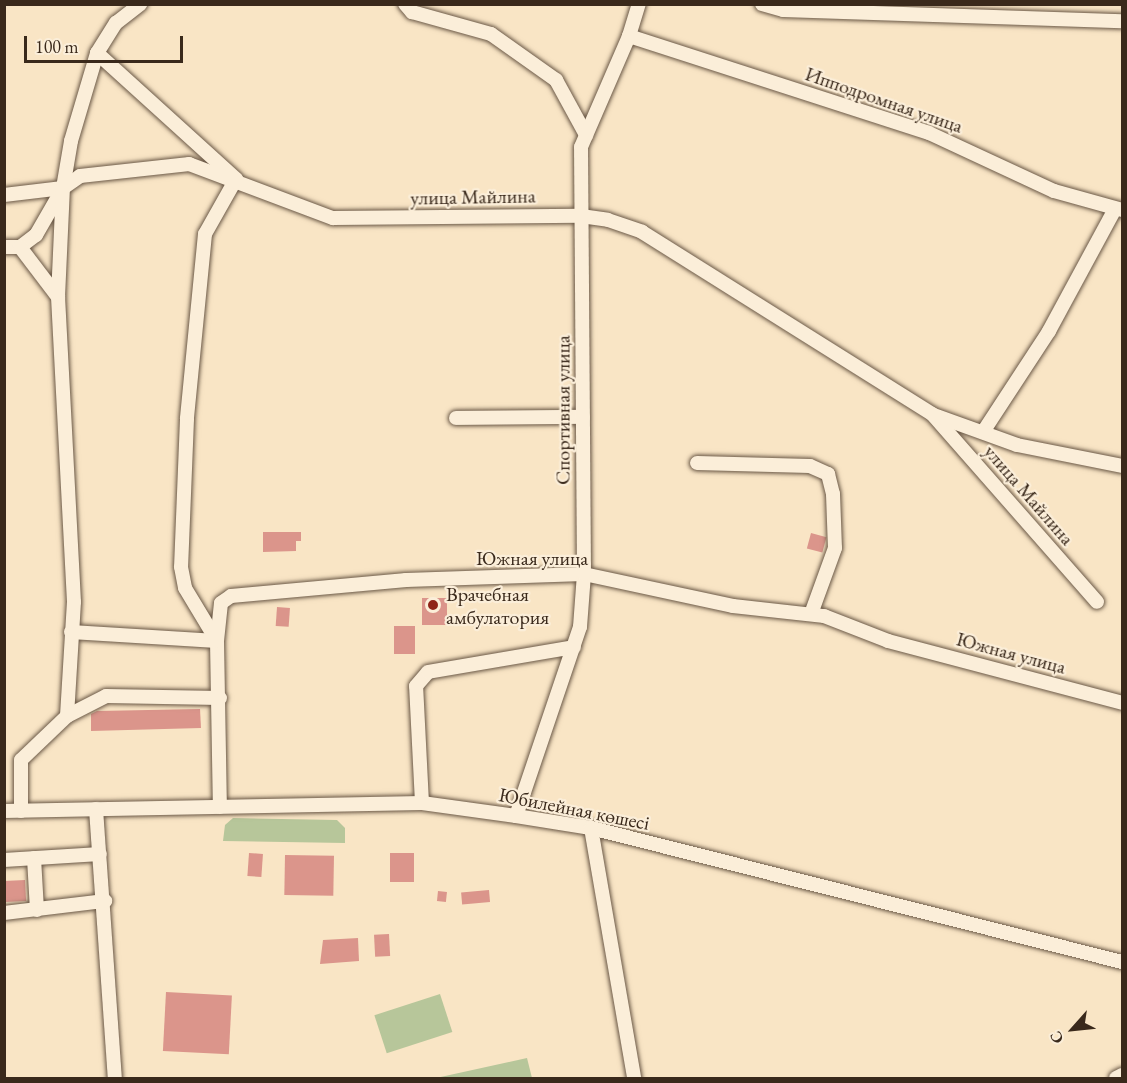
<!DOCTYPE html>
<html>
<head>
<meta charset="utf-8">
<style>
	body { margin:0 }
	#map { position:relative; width:1127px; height:1083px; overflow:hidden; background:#f9e5c5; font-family:"EB Garamond",serif }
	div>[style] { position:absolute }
	.green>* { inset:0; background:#b7c69a; transform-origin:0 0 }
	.building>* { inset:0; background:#db958b; transform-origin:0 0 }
	.roads { filter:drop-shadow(0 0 2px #6a5846) drop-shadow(0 0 2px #6a5846) }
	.minor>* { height:14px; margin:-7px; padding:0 7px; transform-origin:7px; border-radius:7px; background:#fbeed9 }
	.dots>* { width:16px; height:16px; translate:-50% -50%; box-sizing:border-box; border:3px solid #fbeed9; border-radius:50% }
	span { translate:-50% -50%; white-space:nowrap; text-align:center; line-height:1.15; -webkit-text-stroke:4.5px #fbeed9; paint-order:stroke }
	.street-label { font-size:20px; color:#3a291b }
	.poi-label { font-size:20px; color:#3a291b }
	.left { translate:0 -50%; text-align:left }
	.frame { position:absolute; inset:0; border:6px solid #3a291b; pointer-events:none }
	.north { position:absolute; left:1043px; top:999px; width:60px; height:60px; -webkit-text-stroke:4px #fbeed9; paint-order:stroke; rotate:243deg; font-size:16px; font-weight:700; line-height:24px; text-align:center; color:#3a291b }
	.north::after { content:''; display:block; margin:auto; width:21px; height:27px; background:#3a291b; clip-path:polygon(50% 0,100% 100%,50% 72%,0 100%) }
	.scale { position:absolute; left:24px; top:36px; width:159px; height:27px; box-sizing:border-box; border:3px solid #3a291b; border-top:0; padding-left:8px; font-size:18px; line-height:21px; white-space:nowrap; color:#3a291b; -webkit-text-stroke:4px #fbeed9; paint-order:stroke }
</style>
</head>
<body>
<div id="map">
	<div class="green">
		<div style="clip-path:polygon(233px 818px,337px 820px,345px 828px,345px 843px,223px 841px,225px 825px)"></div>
		<div style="left:440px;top:994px;width:40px;height:69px;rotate:72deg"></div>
		<div style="clip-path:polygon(527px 1058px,532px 1078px,436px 1078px)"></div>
	</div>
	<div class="building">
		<div style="clip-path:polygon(263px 532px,301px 532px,301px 541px,296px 541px,296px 551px,263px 552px)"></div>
		<div style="left:811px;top:533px;width:16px;height:16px;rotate:15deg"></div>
		<div style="left:422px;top:598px;width:25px;height:27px"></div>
		<div style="left:277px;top:607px;width:13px;height:19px;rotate:4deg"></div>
		<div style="left:415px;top:626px;width:28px;height:21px;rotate:90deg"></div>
		<div style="clip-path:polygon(200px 709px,201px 728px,91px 731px,91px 714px,97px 711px)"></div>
		<div style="left:249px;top:853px;width:14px;height:23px;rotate:4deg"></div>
		<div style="left:390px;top:853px;width:24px;height:29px"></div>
		<div style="left:285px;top:855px;width:49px;height:40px;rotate:1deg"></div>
		<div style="left:25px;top:880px;width:21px;height:21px;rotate:87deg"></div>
		<div style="left:489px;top:890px;width:12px;height:28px;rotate:85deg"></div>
		<div style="left:438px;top:891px;width:9px;height:10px;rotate:6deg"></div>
		<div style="left:389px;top:934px;width:22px;height:15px;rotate:87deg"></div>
		<div style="clip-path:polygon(358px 938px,359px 961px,320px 964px,323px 940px)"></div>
		<div style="left:166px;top:992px;width:66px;height:59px;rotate:3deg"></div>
	</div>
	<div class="roads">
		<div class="minor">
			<div style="left:405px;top:4px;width:11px;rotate:49deg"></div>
			<div style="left:412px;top:12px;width:82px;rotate:15.6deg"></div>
			<div style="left:491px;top:34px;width:80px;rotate:35.3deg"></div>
			<div style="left:556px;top:80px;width:63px;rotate:61.4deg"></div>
			<div style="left:762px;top:4px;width:22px;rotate:16deg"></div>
			<div style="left:783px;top:10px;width:339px;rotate:1.9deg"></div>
			<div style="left:629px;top:36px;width:315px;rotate:17.9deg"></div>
			<div style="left:929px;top:133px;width:138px;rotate:24.9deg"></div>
			<div style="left:1054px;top:191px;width:71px;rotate:15.6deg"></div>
			<div style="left:97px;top:53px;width:188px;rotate:42.2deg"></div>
			<div style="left:236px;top:179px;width:63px;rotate:119.4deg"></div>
			<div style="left:205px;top:234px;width:186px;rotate:95.6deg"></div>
			<div style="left:187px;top:419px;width:148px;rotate:92.3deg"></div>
			<div style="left:181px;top:567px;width:21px;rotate:79deg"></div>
			<div style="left:185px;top:588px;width:62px;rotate:58.9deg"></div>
			<div style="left:217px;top:641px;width:166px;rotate:89deg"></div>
			<div style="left:4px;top:195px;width:59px;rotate:-6.8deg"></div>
			<div style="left:4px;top:247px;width:16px"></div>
			<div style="left:20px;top:247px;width:20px;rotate:-37deg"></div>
			<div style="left:36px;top:235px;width:54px;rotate:-60.1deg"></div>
			<div style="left:63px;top:188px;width:21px;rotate:-35deg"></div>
			<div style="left:80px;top:176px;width:110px;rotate:-6.3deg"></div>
			<div style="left:189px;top:164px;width:154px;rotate:20.6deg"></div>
			<div style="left:333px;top:218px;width:248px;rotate:-0.5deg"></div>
			<div style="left:581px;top:216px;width:27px;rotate:8deg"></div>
			<div style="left:608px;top:220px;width:36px;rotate:19deg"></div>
			<div style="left:642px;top:232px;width:342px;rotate:32.1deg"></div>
			<div style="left:932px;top:414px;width:250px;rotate:48.7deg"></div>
			<div style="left:20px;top:247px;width:63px;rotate:52.8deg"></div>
			<div style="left:934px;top:415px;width:88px;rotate:19.9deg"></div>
			<div style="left:1017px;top:445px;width:107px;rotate:11.3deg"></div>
			<div style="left:456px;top:418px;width:127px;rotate:-0.5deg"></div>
			<div style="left:983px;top:432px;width:121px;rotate:-56.8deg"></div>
			<div style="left:1049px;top:331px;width:139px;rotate:-61.6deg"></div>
			<div style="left:697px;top:463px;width:113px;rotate:1.5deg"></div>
			<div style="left:810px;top:466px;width:20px;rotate:24deg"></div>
			<div style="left:828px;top:474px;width:21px;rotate:76deg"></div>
			<div style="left:833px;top:494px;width:54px;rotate:87.9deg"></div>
			<div style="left:835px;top:548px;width:70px;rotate:110deg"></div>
			<div style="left:71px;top:632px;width:146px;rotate:3.5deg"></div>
			<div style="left:217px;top:641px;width:38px;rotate:-84deg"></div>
			<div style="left:221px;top:603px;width:12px;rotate:-35deg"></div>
			<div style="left:231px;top:596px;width:176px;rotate:-5.2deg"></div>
			<div style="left:406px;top:580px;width:178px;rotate:-1.9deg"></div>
			<div style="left:584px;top:574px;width:152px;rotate:12.1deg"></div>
			<div style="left:733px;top:606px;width:92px;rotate:6.3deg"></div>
			<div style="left:824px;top:616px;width:69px;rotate:21.3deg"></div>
			<div style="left:888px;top:641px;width:242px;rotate:14.8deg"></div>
			<div style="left:67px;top:716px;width:44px;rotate:-27.1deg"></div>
			<div style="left:106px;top:696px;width:114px;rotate:1deg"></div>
			<div style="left:422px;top:803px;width:117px;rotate:-92.9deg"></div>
			<div style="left:416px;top:686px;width:18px;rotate:-49deg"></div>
			<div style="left:428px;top:672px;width:148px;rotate:-9.7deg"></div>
			<div style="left:96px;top:809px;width:270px;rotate:86deg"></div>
			<div style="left:4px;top:811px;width:418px;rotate:-1.1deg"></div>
			<div style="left:422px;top:803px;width:95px;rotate:7.9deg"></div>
			<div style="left:516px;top:816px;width:76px;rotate:9.1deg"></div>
			<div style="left:591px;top:828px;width:548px;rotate:14.16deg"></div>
			<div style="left:21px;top:811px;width:51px;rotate:-90deg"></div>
			<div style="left:21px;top:760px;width:64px;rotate:-43.7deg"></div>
			<div style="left:67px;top:716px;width:114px;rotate:-86.5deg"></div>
			<div style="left:74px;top:602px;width:305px;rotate:-93deg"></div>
			<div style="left:58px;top:297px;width:109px;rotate:-87.4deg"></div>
			<div style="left:63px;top:188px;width:48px;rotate:-80.3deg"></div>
			<div style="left:71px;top:141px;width:92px;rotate:-73.5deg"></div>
			<div style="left:97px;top:53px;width:36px;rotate:-58deg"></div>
			<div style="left:116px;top:23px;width:31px;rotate:-38deg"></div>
			<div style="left:516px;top:816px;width:200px;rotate:-71.3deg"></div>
			<div style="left:580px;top:627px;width:53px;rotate:-85.7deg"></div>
			<div style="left:584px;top:574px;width:427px;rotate:-90.4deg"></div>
			<div style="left:581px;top:147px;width:121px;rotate:-66.6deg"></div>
			<div style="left:629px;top:36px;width:34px;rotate:-73deg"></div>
			<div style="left:591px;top:828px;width:254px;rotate:80.2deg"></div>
			<div style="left:34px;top:858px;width:52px;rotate:86.7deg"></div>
			<div style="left:4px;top:860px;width:96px;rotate:-3.6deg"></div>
			<div style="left:4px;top:913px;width:102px;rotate:-6.8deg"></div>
			<div style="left:1116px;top:1078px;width:7px;rotate:-27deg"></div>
		</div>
	</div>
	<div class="dots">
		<div style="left:433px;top:605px;background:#8f2418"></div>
	</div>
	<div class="street-label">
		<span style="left:884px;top:100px;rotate:19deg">Ипподромная улица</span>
		<span style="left:473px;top:197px;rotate:-1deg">улица Майлина</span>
		<span style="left:563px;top:410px;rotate:-90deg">Спортивная улица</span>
		<span style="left:1029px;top:495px;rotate:49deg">улица Майлина</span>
		<span style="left:532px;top:558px">Южная улица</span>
		<span style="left:1011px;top:653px;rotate:15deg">Южная улица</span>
		<span style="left:574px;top:809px;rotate:11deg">Юбилейная көшесі</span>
	</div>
	<div class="poi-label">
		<span class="left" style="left:446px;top:606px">Врачебная<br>амбулатория</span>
	</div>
	<div class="frame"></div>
	<div class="north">С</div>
	<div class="scale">100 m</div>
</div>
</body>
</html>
